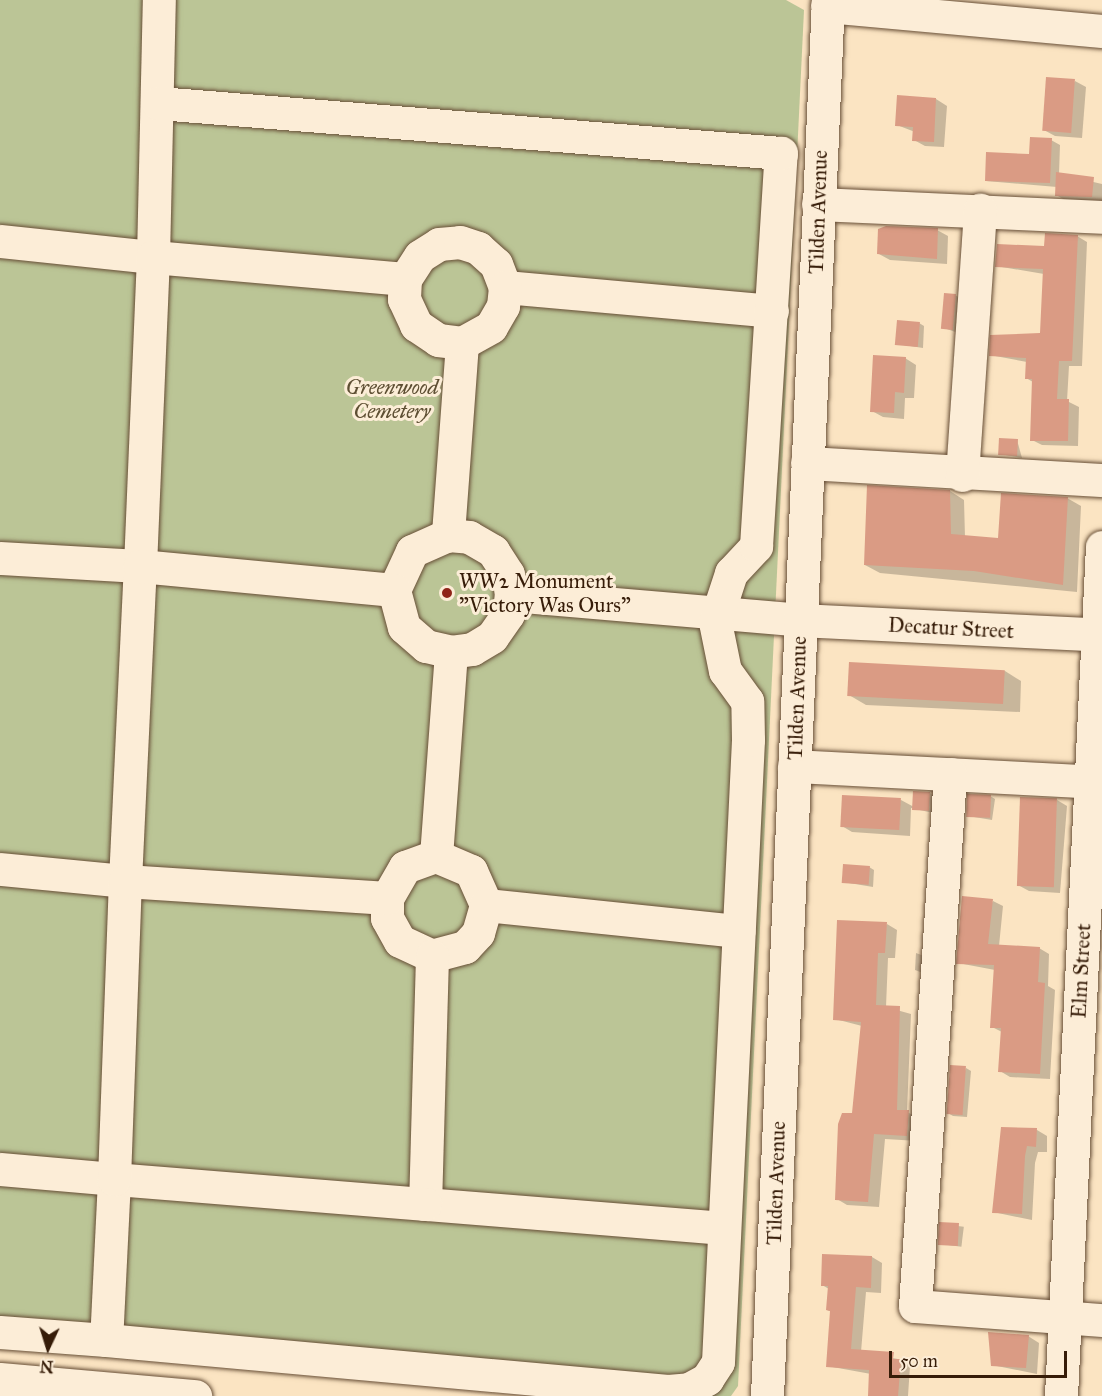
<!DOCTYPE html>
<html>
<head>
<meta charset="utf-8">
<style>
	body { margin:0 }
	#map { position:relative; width:1102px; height:1396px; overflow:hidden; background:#fbe4c2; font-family:"IM FELL Great Primer",serif }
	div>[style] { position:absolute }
	.green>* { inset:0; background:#bbc596 }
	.shadow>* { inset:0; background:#0003; transform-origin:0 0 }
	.building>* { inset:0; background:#da9b84; transform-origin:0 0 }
	.roads { filter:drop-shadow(0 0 2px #674e36) drop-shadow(0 0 2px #674e36) }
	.minor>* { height:33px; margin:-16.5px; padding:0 16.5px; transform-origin:16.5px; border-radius:16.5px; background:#fcedd7 }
	.dots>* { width:16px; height:16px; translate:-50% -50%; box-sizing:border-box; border:3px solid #fcedd7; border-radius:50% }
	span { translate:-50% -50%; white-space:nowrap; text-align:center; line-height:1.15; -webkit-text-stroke:6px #fcedd7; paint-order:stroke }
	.street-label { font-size:21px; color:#361c08 }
	.park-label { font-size:21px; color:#5e4f33; font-style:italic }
	.poi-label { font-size:21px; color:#361c08 }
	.left { translate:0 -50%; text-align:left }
	.north { position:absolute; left:18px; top:1318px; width:60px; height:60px; -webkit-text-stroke:4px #fcedd7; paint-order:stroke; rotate:184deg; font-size:16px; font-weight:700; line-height:24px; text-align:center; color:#361c08 }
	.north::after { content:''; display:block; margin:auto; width:21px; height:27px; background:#361c08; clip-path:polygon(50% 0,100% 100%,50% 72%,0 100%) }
	.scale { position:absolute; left:889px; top:1351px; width:178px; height:27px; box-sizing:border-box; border:3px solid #361c08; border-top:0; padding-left:8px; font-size:18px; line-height:21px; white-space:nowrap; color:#361c08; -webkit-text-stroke:4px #fcedd7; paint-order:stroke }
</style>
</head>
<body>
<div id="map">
	<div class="green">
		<div style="clip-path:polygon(0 0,786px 0,804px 10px,738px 1386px,731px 1396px,594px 1396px,0 1349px)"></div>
	</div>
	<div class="shadow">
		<div style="clip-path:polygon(1075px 81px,1086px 87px,1082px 138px,1055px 136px,1044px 130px)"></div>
		<div style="clip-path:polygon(936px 99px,947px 106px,944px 147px,925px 146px,914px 140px,915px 132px,897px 125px)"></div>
		<div style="clip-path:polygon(1051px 140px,1060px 145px,1059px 174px,1102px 184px,1102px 202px,1067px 201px,1056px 195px,1057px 187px,986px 181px)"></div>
		<div style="clip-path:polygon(937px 230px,948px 236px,947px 264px,890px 260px,879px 254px)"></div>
		<div style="clip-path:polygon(1077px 236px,1087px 242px,1082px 366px,1069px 366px,1067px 401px,1079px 407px,1078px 446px,1042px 445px,1032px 440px,1033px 382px,1026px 378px,1027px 362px,990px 355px,1041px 334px,1044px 274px,996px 266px)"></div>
		<div style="clip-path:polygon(955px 295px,966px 302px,964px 335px,944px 328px)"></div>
		<div style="clip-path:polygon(919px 323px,924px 326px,923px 348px,897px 344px)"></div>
		<div style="clip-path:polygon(905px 358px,916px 365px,914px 398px,905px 398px,904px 419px,883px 417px,872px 411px)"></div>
		<div style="clip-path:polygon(1017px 440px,1022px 458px,1000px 454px)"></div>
		<div style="clip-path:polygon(950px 491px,964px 500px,965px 537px,1000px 540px,1067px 498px,1081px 506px,1077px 592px,880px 573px,865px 565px)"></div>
		<div style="clip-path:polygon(1005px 671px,1021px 681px,1020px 712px,866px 705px,849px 695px)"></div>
		<div style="clip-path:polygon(930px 793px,934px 796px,933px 813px,911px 808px,910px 836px,852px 832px,842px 826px,901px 800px,914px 807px)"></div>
		<div style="clip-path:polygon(990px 796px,995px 799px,992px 820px,968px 816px)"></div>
		<div style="clip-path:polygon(1057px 800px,1067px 806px,1060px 893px,1029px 891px,1018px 885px)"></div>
		<div style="clip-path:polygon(869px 867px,874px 870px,873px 887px,843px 882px)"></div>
		<div style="clip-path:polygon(993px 901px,1003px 906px,999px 946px,1039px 948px,1049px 954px,1048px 986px,1055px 990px,1050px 1079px,1010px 1077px,1000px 1071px,1002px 1032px,992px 1027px,995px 970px,958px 963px)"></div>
		<div style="clip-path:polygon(887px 924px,897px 930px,895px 958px,888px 958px,886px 1007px,911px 1014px,907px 1112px,919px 1118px,918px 1141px,885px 1139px,879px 1207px,847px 1205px,837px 1199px,853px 1115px,862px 1026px,835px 1019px)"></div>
		<div style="clip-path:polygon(916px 953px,924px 956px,923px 973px,915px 970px)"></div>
		<div style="clip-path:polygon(966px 1068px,971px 1071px,967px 1117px,953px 1116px,948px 1113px)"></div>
		<div style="clip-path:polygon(1003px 1128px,1037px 1130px,1047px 1136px,1047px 1152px,1038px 1152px,1035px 1163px,1032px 1220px,993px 1212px)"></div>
		<div style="left:941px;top:1224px;width:23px;height:20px;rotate:7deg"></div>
		<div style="clip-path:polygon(824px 1255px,872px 1257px,882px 1263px,881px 1293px,866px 1292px,861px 1352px,903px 1360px,910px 1366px,908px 1396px,869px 1396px,871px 1374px,827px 1366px,832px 1312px,827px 1310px,829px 1289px,822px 1285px)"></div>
		<div style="clip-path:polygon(990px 1334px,1028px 1336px,1039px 1343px,1037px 1374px,992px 1365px)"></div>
	</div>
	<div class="building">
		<div style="left:1046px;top:77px;width:29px;height:54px;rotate:4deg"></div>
		<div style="clip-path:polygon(897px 95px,936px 98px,934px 142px,912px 141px,913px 127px,895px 126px)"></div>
		<div style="clip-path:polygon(1030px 137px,1052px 138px,1050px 183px,985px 181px,986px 152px,1029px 154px)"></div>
		<div style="clip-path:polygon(1056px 172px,1094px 177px,1092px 197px,1055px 196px)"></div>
		<div style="clip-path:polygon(886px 226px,938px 228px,937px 259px,877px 254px,878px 229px)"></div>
		<div style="clip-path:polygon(1045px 233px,1078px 235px,1072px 361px,1059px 361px,1057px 399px,1069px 399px,1068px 441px,1030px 441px,1032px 379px,1025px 379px,1026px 358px,989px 356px,990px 335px,1040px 333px,1043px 269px,995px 267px,997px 244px,1044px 246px)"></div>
		<div style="left:944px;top:293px;width:12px;height:36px;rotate:5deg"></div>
		<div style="left:897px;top:320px;width:23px;height:25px;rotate:5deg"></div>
		<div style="clip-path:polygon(873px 355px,906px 357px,904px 393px,895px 392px,894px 413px,870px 412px)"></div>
		<div style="left:999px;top:438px;width:19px;height:17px;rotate:3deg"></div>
		<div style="clip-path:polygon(867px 485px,950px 490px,951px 534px,998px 538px,1001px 493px,1068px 497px,1063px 585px,974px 571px,864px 565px)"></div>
		<div style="left:849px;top:662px;width:156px;height:34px;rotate:3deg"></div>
		<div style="left:913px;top:791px;width:17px;height:19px;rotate:3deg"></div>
		<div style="left:967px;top:794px;width:24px;height:23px;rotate:2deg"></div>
		<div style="left:842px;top:795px;width:59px;height:32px;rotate:3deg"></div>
		<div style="left:1020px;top:797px;width:37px;height:89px;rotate:2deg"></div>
		<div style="left:843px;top:864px;width:27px;height:19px;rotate:4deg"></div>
		<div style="clip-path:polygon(962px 896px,993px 899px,988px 944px,1040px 947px,1038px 982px,1045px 983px,1040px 1074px,998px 1072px,1001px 1028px,990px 1028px,994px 965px,956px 964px)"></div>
		<div style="clip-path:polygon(837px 920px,887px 922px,885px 953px,878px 953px,876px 1005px,900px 1006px,897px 1110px,909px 1110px,907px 1136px,874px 1134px,868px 1202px,835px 1200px,838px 1124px,842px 1113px,852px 1113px,861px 1022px,833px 1020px)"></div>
		<div style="left:950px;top:1065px;width:16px;height:49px;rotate:4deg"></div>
		<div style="clip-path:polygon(1001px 1127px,1037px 1128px,1036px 1147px,1027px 1146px,1025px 1156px,1022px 1214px,992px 1213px)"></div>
		<div style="left:939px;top:1222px;width:20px;height:23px;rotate:3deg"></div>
		<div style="clip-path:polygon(822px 1254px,872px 1256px,871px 1288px,856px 1287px,851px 1349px,894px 1352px,893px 1359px,901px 1359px,898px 1396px,868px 1396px,869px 1370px,826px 1367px,830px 1311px,826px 1310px,828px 1286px,821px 1286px)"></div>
		<div style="clip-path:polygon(988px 1332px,1029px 1335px,1026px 1368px,991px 1366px)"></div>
	</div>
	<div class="roads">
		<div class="minor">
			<div style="left:827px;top:6px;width:276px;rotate:5.2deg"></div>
			<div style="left:818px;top:204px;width:284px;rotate:2.6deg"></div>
			<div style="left:0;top:241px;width:154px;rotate:6deg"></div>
			<div style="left:153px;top:257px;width:257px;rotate:-88.7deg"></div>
			<div style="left:405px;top:279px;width:27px;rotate:-57deg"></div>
			<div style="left:420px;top:256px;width:22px;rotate:-32deg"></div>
			<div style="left:439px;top:244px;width:21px;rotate:-5deg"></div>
			<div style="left:460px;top:242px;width:19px;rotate:18deg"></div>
			<div style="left:478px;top:248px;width:24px;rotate:42deg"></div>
			<div style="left:496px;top:264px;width:25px;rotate:69deg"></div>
			<div style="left:505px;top:287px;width:268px;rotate:5.1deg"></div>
			<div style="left:505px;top:287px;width:19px;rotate:96deg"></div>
			<div style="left:503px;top:306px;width:24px;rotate:120deg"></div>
			<div style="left:491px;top:327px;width:33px;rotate:151deg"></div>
			<div style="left:462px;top:343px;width:193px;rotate:94.2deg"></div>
			<div style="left:448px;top:535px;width:21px;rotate:5deg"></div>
			<div style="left:469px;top:537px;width:28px;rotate:30deg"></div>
			<div style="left:493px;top:551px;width:27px;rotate:57deg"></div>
			<div style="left:508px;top:574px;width:21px;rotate:82deg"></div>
			<div style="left:511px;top:595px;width:290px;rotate:4.9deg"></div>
			<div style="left:800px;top:620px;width:302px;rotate:2.8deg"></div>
			<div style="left:807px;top:463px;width:295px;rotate:3.3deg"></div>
			<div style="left:962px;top:475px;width:266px;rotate:-86.1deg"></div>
			<div style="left:0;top:558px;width:140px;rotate:3.3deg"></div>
			<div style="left:140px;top:566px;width:309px;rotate:-87.6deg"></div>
			<div style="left:153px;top:257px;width:253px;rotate:5deg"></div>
			<div style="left:405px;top:279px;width:20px;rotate:93deg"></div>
			<div style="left:404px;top:299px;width:29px;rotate:65deg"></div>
			<div style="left:416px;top:325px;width:27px;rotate:34deg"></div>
			<div style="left:438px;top:340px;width:24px;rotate:7deg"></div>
			<div style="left:394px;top:590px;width:43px;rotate:-65.2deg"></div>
			<div style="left:412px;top:551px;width:39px;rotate:-24deg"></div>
			<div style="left:511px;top:595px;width:19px;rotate:99deg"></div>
			<div style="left:508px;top:614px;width:28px;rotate:125deg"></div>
			<div style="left:492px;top:637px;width:23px;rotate:149deg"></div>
			<div style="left:472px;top:649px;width:21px;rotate:172deg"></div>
			<div style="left:451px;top:652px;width:205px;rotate:94.2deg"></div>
			<div style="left:436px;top:856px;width:38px;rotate:23deg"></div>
			<div style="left:471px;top:871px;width:37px;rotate:66deg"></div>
			<div style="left:486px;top:905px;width:254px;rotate:5.9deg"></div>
			<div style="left:794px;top:766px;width:308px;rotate:3deg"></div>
			<div style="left:950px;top:774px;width:533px;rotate:93.76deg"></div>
			<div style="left:915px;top:1306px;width:188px;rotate:4.3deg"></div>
			<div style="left:0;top:869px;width:126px;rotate:5.5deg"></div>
			<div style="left:125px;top:881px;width:315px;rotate:-87.3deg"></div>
			<div style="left:140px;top:566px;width:255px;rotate:5.4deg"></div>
			<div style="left:394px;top:590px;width:38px;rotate:75deg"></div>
			<div style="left:404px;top:627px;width:29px;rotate:41deg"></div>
			<div style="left:426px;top:646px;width:26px;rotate:13deg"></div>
			<div style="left:387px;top:898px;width:20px;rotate:90deg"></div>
			<div style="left:387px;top:918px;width:26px;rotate:61deg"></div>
			<div style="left:400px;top:941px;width:35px;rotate:25deg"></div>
			<div style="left:486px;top:905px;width:29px;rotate:106deg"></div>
			<div style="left:478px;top:933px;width:19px;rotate:133deg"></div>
			<div style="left:465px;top:947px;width:34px;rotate:165deg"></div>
			<div style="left:432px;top:956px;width:248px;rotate:91.6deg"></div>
			<div style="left:425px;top:1204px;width:299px;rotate:4.6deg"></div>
			<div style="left:0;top:1169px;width:114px;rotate:5deg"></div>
			<div style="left:114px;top:1179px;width:161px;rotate:92.8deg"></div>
			<div style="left:106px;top:1340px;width:564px;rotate:5.19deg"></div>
			<div style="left:668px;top:1391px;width:21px;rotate:-5deg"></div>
			<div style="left:689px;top:1389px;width:21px;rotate:-29deg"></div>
			<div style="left:707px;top:1379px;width:20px;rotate:-57deg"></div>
			<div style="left:718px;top:1362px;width:623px;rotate:-87.24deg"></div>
			<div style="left:748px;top:740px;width:39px;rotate:-91deg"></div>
			<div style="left:747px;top:701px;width:37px;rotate:-126deg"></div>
			<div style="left:725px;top:671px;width:50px;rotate:-101.5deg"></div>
			<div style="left:715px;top:622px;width:52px;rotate:-71.9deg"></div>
			<div style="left:731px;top:573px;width:37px;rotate:-47deg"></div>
			<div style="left:756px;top:546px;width:394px;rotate:-86.4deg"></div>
			<div style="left:781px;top:153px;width:625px;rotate:-175.41deg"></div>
			<div style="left:425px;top:1204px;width:312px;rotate:-175.4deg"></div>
			<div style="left:114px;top:1179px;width:298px;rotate:-87.9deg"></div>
			<div style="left:125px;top:881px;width:263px;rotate:3.7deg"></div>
			<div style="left:387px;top:898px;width:36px;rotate:-60deg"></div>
			<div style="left:405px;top:867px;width:33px;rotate:-20deg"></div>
			<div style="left:0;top:1332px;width:106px;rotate:4.3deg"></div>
			<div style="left:0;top:1379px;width:196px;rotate:5deg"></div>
			<div style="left:767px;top:1396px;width:1397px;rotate:-87.5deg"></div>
			<div style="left:1061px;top:1396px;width:850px;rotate:-87.24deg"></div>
		</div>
	</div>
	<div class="dots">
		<div style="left:447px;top:593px;background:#8f2418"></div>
	</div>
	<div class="street-label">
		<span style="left:818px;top:212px;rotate:-88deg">Tilden Avenue</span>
		<span style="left:951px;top:628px;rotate:3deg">Decatur Street</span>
		<span style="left:797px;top:698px;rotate:-88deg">Tilden Avenue</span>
		<span style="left:1081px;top:971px;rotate:-87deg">Elm Street</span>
		<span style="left:776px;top:1183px;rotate:-88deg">Tilden Avenue</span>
	</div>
	<div class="park-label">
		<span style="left:392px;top:399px">Greenwood<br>Cemetery</span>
	</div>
	<div class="poi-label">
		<span class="left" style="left:459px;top:593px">WW2 Monument<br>"Victory Was Ours"</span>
	</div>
	<div class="north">N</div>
	<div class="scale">50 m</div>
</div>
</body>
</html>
